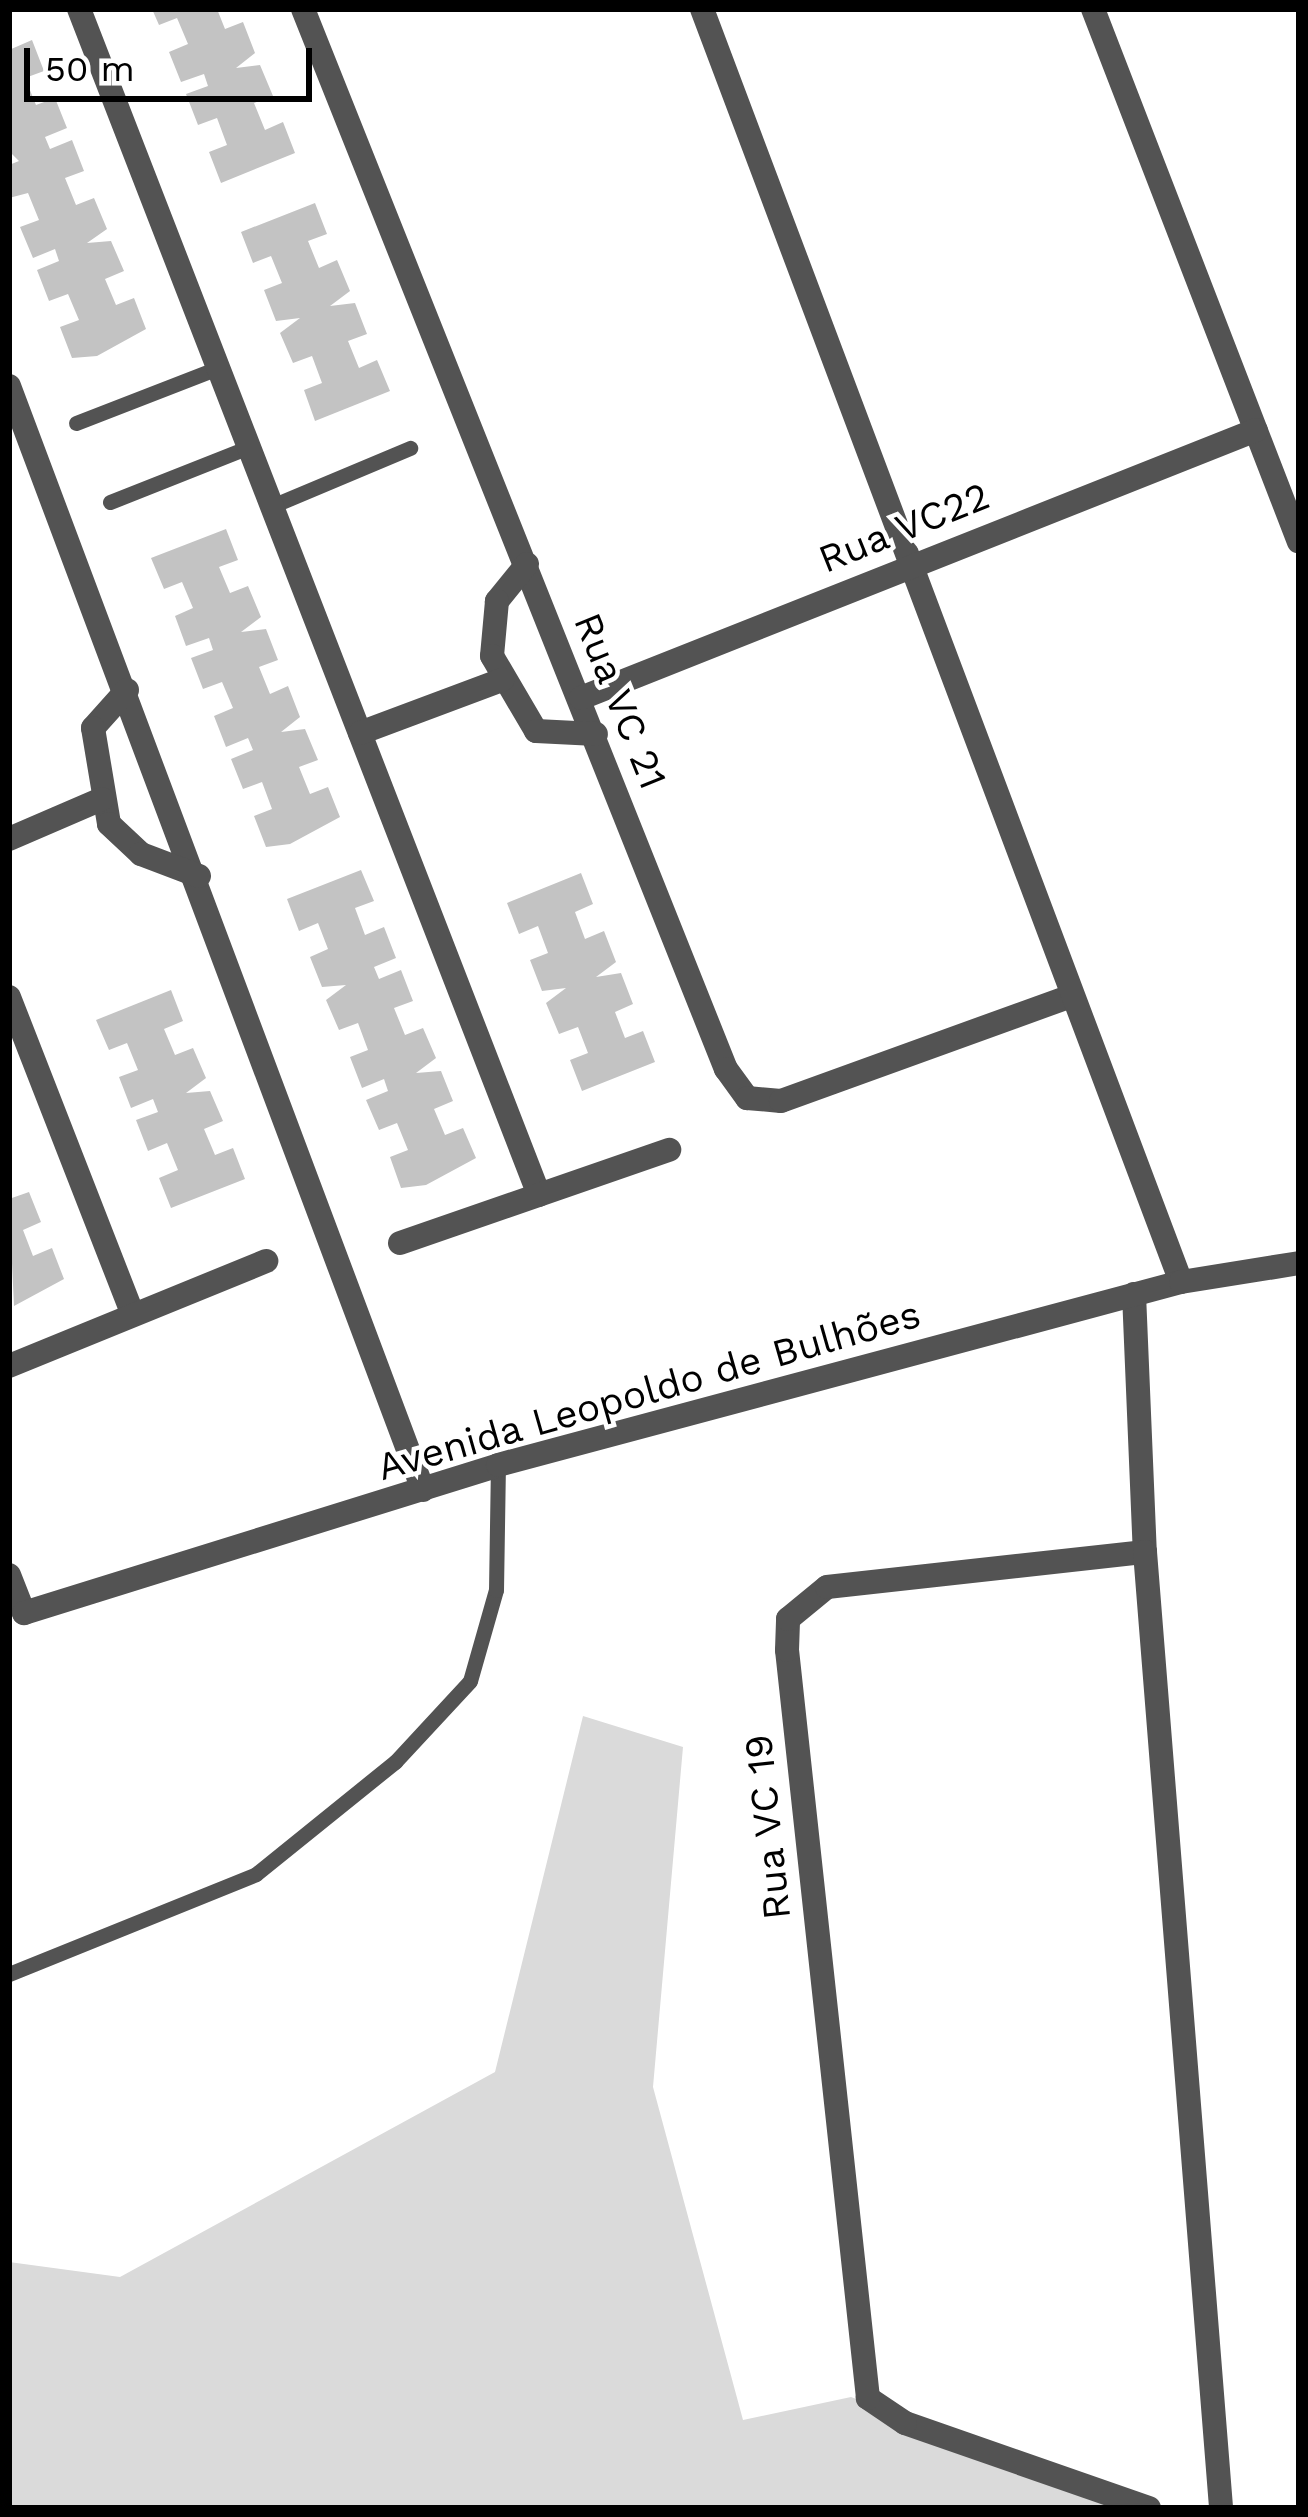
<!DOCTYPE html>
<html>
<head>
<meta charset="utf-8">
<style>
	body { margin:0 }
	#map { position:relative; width:1308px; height:2517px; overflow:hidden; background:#fff; font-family:"Work Sans",sans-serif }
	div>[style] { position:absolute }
	.green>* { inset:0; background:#dadada }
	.building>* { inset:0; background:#c3c3c3 }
	.lane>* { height:15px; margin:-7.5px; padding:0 7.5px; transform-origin:7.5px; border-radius:7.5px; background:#535353 }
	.street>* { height:24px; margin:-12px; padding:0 12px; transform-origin:12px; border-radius:12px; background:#535353 }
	span { translate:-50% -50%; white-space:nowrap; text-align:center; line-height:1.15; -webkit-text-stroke:9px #fff; paint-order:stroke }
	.street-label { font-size:39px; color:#000 }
	.frame { position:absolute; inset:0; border:12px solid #000; pointer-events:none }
	.scale { position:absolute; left:24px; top:48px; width:288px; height:54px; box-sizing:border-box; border:6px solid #000; border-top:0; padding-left:15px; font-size:36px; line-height:42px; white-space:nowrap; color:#000; -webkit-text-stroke:9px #fff; paint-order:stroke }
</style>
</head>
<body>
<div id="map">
	<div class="green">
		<div style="clip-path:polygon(583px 1716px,683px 1747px,653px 2087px,743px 2420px,851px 2397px,1143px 2508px,9px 2508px,9px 2262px,120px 2277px,495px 2072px)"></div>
	</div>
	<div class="building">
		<div style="clip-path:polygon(152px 9px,217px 9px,225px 29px,243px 22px,255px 53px,236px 68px,260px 65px,273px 96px,254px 103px,265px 130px,283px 122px,295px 153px,221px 183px,209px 152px,227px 145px,217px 118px,198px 125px,186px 94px,208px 86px,204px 74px,181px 82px,169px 52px,188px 44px,177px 18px,159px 25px)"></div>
		<div style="clip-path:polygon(32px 40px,44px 71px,25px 78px,36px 105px,55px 98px,67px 128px,45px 137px,50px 149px,72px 140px,84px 171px,65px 178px,76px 205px,94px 198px,107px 229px,87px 243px,111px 241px,124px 271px,105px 279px,116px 305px,134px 298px,146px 329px,97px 356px,72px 358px,60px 327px,79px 320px,68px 294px,49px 301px,37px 270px,59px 261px,55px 249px,33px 258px,20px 227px,39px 220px,28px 193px,9px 198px,9px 165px,19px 161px,9px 151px,9px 50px)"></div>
		<div style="clip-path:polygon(315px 203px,327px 234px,308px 241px,319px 268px,337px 260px,350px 291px,330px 306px,355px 303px,367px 334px,348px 341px,359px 368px,377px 360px,390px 391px,315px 421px,304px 390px,322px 383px,312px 356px,293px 363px,280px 333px,300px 318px,276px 321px,264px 290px,282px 283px,271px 256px,253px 263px,241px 232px)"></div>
		<div style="clip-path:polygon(226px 529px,238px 560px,219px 567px,230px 593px,248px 586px,261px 617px,241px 632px,266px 629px,278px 660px,259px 667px,270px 694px,288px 686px,300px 717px,281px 732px,305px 729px,318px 760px,299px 767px,310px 794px,328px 787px,340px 817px,290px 844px,266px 847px,254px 816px,272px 809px,262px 782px,243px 789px,231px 759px,253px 750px,248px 738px,226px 747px,214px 716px,233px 708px,222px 682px,203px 689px,191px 658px,213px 650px,209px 638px,186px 646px,175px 616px,193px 608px,182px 582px,164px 589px,151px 558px)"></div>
		<div style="clip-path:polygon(361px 870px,374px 901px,355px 908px,365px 935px,384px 927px,396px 958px,374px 967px,379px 979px,401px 970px,413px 1001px,394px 1008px,405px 1035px,423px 1028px,436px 1058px,416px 1073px,441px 1071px,453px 1101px,434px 1109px,445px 1135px,463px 1128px,476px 1158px,426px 1185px,401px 1188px,390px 1157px,408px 1150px,397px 1123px,379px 1130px,366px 1100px,388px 1091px,384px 1079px,362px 1088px,350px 1057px,368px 1050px,358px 1023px,339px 1030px,326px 1000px,346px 985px,322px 987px,310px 957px,328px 949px,318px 923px,299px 931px,287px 899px)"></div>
		<div style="clip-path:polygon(581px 873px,593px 904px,575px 912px,585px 939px,604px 931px,616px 962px,596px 977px,621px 973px,633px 1004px,615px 1012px,625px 1038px,643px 1031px,655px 1062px,582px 1091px,570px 1060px,588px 1053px,578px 1027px,559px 1034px,546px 1003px,566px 988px,542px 991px,530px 960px,548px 953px,538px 926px,519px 934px,507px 903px)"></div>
		<div style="clip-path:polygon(171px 990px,183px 1021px,164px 1029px,175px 1055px,193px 1048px,206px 1078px,186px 1093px,210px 1091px,223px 1121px,204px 1129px,215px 1155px,233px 1148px,245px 1179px,171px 1208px,159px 1178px,178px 1170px,167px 1143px,148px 1151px,136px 1120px,158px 1112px,153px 1099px,131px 1108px,119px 1077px,138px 1070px,127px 1043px,109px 1050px,96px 1020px)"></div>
		<div style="clip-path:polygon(29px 1192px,41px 1222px,23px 1230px,33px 1256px,52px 1248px,64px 1279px,14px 1306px,9px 1199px)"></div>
	</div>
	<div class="lane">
		<div style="left:76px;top:423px;width:152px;rotate:-21.2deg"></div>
		<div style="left:110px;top:502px;width:149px;rotate:-21.6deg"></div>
		<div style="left:272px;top:506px;width:150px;rotate:-22.8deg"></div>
		<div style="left:9px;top:1974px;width:266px;rotate:-22deg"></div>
		<div style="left:256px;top:1874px;width:179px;rotate:-38.9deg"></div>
		<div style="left:395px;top:1762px;width:110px;rotate:-47.2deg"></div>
		<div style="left:470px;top:1681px;width:95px;rotate:-74.1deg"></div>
		<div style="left:496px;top:1590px;width:125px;rotate:-89.1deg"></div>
	</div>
	<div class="street">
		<div style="left:79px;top:9px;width:1272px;rotate:68.8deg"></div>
		<div style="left:303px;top:9px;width:1141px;rotate:68.25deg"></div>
		<div style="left:726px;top:1069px;width:36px;rotate:54deg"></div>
		<div style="left:747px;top:1098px;width:34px;rotate:5deg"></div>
		<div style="left:781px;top:1101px;width:308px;rotate:-19.9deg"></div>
		<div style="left:702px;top:9px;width:1360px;rotate:69.38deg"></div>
		<div style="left:1093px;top:9px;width:571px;rotate:68.87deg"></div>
		<div style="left:9px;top:386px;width:1179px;rotate:69.44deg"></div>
		<div style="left:527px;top:564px;width:48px;rotate:129deg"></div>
		<div style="left:497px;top:601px;width:55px;rotate:95.2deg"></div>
		<div style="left:492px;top:656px;width:87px;rotate:59.6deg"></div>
		<div style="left:536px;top:731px;width:60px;rotate:2.9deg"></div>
		<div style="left:127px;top:690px;width:51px;rotate:131.8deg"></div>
		<div style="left:93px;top:728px;width:97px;rotate:80.5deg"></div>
		<div style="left:109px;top:824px;width:44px;rotate:43.2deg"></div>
		<div style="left:141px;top:854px;width:62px;rotate:20.8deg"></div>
		<div style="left:581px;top:698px;width:726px;rotate:-21.65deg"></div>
		<div style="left:360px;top:733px;width:152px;rotate:-20.5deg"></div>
		<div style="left:9px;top:839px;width:101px;rotate:-23.3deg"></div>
		<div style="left:9px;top:997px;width:338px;rotate:68.7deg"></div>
		<div style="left:400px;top:1243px;width:285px;rotate:-19.1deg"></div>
		<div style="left:1134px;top:1294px;width:258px;rotate:87.6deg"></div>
		<div style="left:9px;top:1366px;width:278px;rotate:-22.2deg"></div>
		<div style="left:9px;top:1575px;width:41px;rotate:68.5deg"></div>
		<div style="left:24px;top:1613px;width:497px;rotate:-17.3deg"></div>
		<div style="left:498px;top:1465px;width:707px;rotate:-15deg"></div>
		<div style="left:1181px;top:1282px;width:120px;rotate:-9.1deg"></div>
		<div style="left:1149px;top:2508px;width:258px;rotate:-160.8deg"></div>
		<div style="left:905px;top:2423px;width:45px;rotate:-146deg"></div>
		<div style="left:868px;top:2398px;width:752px;rotate:-96.18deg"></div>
		<div style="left:787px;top:1650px;width:31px;rotate:-88deg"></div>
		<div style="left:788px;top:1619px;width:50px;rotate:-39.4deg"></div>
		<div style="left:827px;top:1587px;width:320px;rotate:-6.3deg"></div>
		<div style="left:1145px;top:1552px;width:959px;rotate:85.45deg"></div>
	</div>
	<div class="street-label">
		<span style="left:904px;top:528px;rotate:-22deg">Rua VC22</span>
		<span style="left:620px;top:701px;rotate:68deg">Rua VC 21</span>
		<span style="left:649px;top:1391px;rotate:-16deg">Avenida Leopoldo de Bulhões</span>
		<span style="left:768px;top:1827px;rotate:-96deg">Rua VC 19</span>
	</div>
	<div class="frame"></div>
	<div class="scale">50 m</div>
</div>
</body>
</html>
